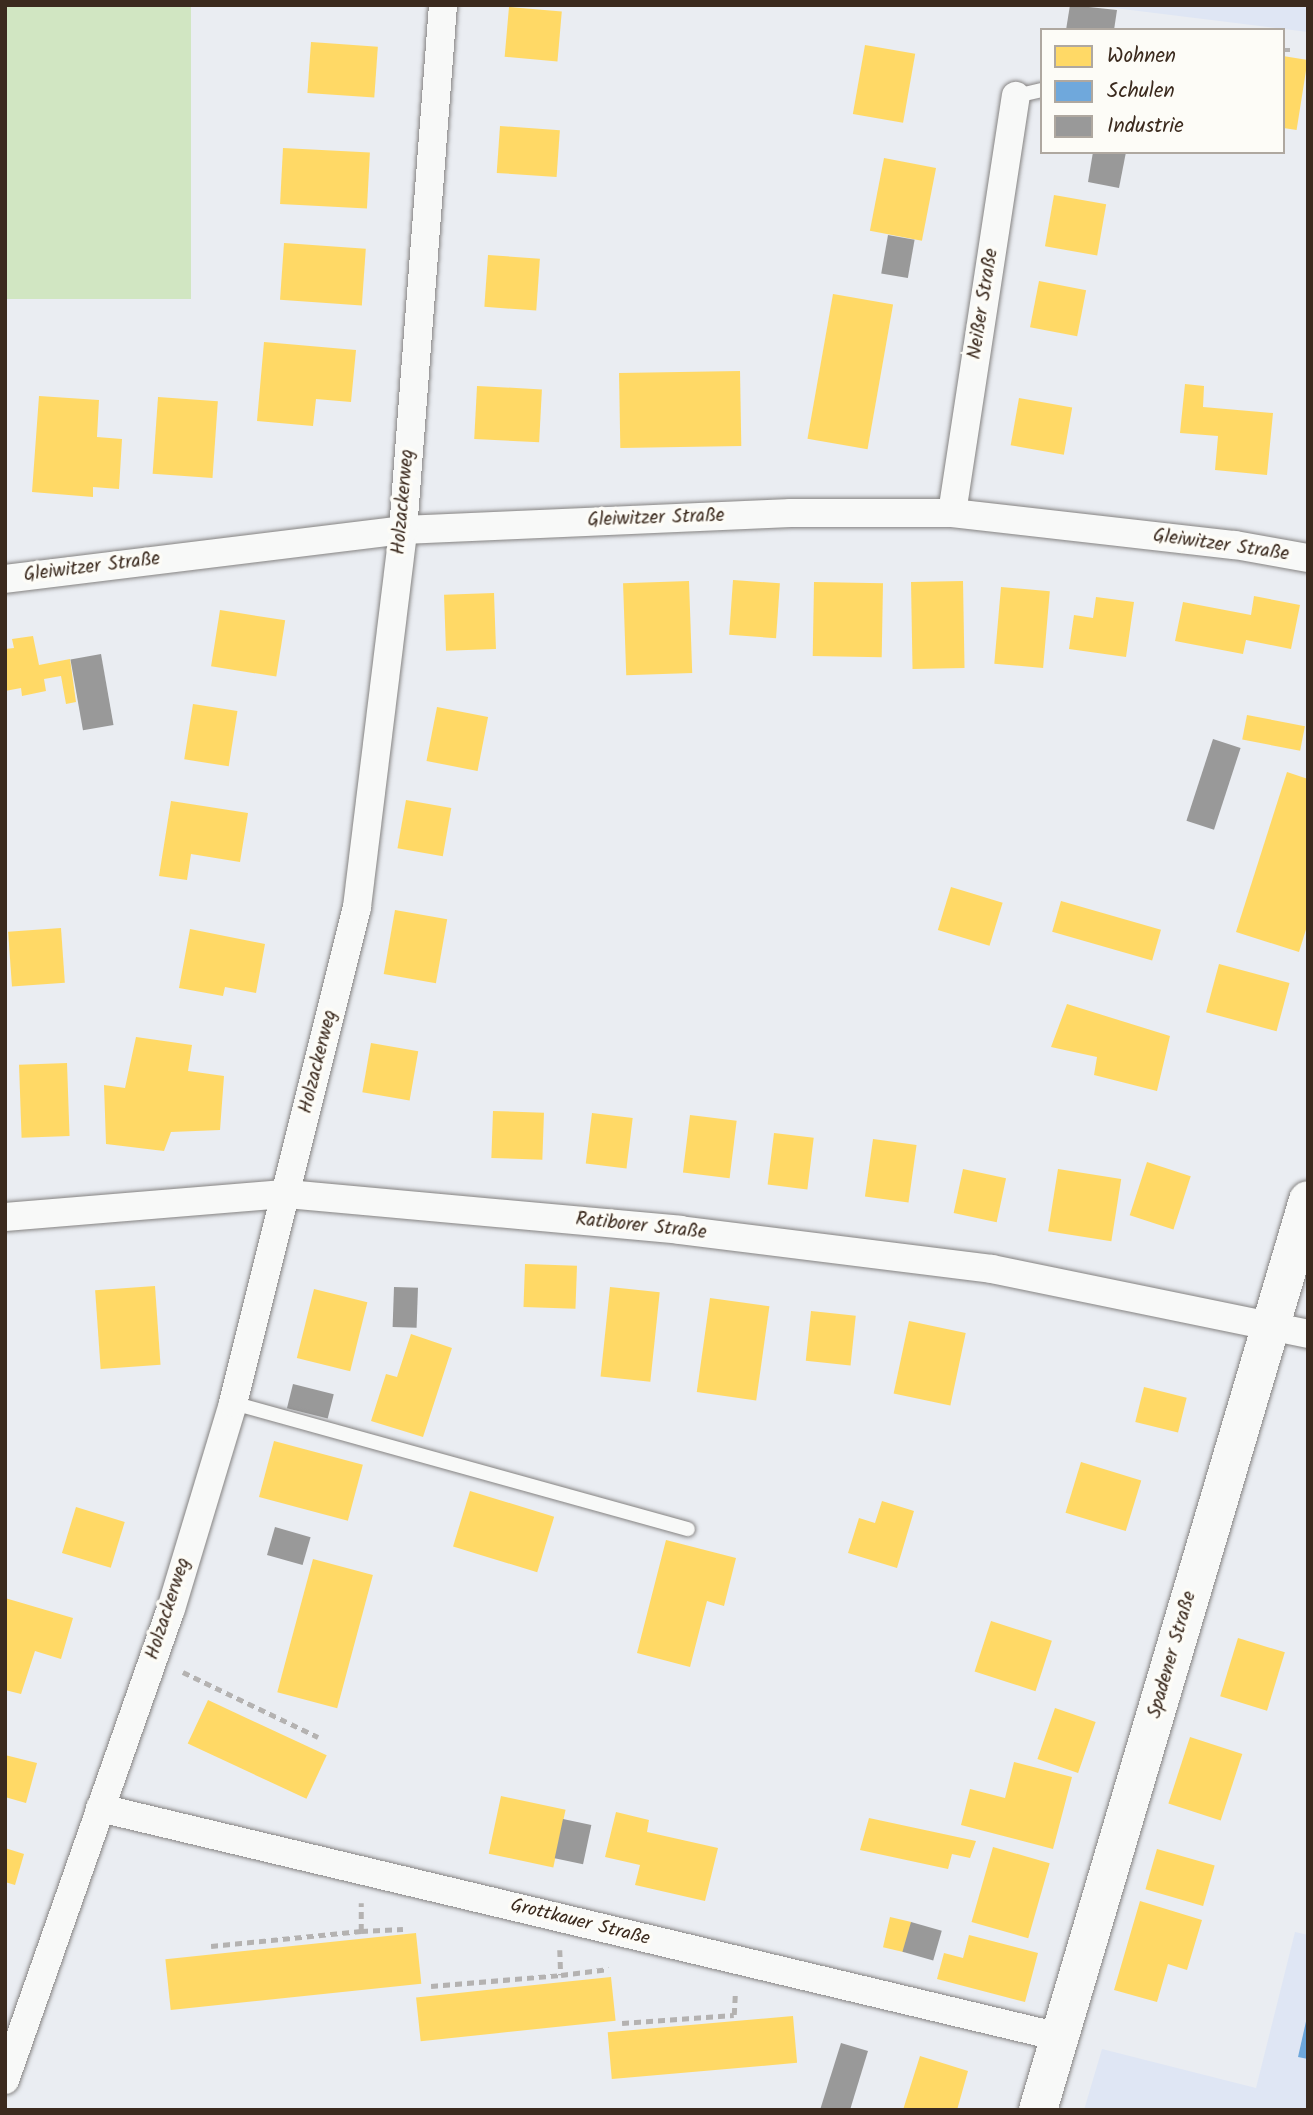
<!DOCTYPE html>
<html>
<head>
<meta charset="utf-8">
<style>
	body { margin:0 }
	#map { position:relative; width:1313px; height:2115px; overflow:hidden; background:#eaedf2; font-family:Kalam,sans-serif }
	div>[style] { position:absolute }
	.built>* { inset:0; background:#dfe6f4 }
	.green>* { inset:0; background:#d1e6c2; transform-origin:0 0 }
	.homes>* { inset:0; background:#ffd966; transform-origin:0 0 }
	.schools>* { inset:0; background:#6fa8dc }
	.industry>* { inset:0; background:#999; transform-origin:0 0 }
	.path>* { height:4.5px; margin-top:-2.25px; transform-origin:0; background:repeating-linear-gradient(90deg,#b4b2b1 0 7px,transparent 0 12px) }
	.roads { filter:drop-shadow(0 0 2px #858382) drop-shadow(0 0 2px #858382) }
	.lane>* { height:14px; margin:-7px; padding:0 7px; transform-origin:7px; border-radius:7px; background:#f8f9f8 }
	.street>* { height:28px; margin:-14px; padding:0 14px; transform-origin:14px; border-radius:14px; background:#f8f9f8 }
	.secondary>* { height:38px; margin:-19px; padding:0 19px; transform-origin:19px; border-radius:19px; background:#f8f9f8 }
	span { translate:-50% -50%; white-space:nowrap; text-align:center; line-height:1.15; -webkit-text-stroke:7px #fdfcf7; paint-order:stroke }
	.street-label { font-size:19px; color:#3b2a1e }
	.frame { position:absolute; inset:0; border:7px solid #3b2a1e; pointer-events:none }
	.legend { position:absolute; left:1040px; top:28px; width:245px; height:126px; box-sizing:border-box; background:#fdfcf7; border:2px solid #afa8a0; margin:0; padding:9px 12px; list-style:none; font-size:21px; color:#3b2a1e }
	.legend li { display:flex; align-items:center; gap:14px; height:35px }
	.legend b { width:35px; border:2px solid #afa8a0 }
</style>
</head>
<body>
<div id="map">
	<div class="built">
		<div style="clip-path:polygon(1090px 5px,1308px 5px,1308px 32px)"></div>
		<div style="clip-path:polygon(1295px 1932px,1308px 1935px,1308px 2110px,1084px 2110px,1102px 2049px,1256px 2088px)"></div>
	</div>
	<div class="green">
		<div style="left:5px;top:5px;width:186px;height:294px"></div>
	</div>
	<div class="homes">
		<div style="left:509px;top:7px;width:53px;height:50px;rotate:5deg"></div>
		<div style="left:311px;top:42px;width:67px;height:51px;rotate:4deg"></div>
		<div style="left:865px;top:45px;width:51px;height:70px;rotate:10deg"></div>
		<div style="left:1283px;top:56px;width:25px;height:71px;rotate:9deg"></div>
		<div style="left:500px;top:126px;width:60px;height:47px;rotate:4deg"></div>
		<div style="left:283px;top:148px;width:87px;height:56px;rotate:3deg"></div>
		<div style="left:884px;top:158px;width:53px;height:74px;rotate:11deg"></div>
		<div style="left:1054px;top:195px;width:53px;height:52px;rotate:10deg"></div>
		<div style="left:284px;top:243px;width:82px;height:57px;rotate:4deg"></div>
		<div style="left:488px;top:255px;width:52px;height:52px;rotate:4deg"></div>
		<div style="left:1039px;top:281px;width:48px;height:47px;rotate:11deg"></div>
		<div style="left:833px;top:294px;width:61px;height:147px;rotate:10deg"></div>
		<div style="clip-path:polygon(264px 342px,356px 350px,351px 402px,316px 399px,313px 426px,257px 421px)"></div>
		<div style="left:740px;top:371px;width:75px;height:121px;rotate:89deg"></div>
		<div style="clip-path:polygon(1185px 384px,1204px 386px,1203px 407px,1273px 413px,1267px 475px,1215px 470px,1218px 436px,1180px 433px)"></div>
		<div style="left:477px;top:386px;width:65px;height:53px;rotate:3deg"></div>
		<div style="clip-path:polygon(39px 396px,99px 400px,97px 437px,122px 439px,119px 489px,93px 487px,93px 497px,32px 492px)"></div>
		<div style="left:158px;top:397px;width:60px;height:77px;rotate:4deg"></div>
		<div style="left:1019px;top:398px;width:54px;height:48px;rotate:10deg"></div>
		<div style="left:733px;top:580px;width:47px;height:55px;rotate:4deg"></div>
		<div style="left:689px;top:581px;width:92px;height:66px;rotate:88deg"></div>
		<div style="left:963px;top:581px;width:87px;height:52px;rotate:89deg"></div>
		<div style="left:814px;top:582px;width:69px;height:74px;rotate:1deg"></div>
		<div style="left:1001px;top:587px;width:49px;height:77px;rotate:5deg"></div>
		<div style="left:494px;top:593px;width:56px;height:50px;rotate:88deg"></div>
		<div style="clip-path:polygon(1254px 596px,1300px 605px,1291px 649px,1246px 640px,1243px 654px,1175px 641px,1183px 602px,1251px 615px)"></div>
		<div style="clip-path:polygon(1096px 597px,1134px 602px,1126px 657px,1069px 649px,1074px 615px,1093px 618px)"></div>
		<div style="left:220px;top:610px;width:66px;height:57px;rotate:9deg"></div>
		<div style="clip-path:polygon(33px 636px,39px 665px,70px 659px,76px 702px,66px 704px,61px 676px,44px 679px,46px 691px,22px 696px,21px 688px,5px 691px,5px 649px,14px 648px,12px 639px)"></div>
		<div style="left:193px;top:704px;width:45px;height:56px;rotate:9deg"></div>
		<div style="left:437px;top:707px;width:52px;height:55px;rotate:11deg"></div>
		<div style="left:1247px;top:715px;width:59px;height:25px;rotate:11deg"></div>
		<div style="clip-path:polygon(1287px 772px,1308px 779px,1308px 923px,1299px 952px,1236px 932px)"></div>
		<div style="left:406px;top:800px;width:46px;height:49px;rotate:10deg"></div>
		<div style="clip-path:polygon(171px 801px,248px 813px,240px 862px,191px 854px,187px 880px,159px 876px)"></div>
		<div style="left:951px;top:887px;width:54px;height:45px;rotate:17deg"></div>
		<div style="left:1061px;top:901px;width:104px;height:32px;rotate:16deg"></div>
		<div style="left:395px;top:910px;width:53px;height:65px;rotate:10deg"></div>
		<div style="left:61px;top:928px;width:55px;height:53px;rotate:86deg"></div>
		<div style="clip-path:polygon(190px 929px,265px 944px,256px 993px,225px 987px,223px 996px,179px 988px)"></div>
		<div style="left:1219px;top:964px;width:73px;height:50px;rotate:15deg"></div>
		<div style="clip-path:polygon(1067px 1004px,1170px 1036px,1157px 1091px,1094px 1075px,1097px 1057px,1051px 1047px)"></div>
		<div style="clip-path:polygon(136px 1037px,192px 1045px,188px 1071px,224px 1076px,220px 1130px,171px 1132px,164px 1151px,106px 1144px,104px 1085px,125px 1088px)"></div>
		<div style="left:371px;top:1043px;width:48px;height:50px;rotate:10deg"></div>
		<div style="left:67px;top:1063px;width:73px;height:48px;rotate:88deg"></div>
		<div style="left:493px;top:1111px;width:51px;height:47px;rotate:2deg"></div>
		<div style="left:592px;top:1113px;width:41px;height:51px;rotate:7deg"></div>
		<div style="left:690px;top:1115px;width:47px;height:58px;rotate:7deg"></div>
		<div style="left:774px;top:1133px;width:40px;height:52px;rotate:7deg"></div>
		<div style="left:873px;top:1139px;width:44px;height:58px;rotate:8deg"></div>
		<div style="left:1147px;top:1162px;width:46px;height:56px;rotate:18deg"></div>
		<div style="left:963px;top:1169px;width:44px;height:45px;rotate:12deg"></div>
		<div style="left:1058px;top:1169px;width:64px;height:63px;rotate:9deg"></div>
		<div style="left:525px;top:1264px;width:52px;height:43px;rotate:2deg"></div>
		<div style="left:155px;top:1286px;width:79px;height:60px;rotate:86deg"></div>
		<div style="left:610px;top:1287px;width:50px;height:90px;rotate:6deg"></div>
		<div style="left:314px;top:1289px;width:55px;height:71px;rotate:14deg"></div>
		<div style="left:710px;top:1298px;width:60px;height:95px;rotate:8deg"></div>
		<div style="left:811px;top:1311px;width:45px;height:50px;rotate:6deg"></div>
		<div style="left:909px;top:1321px;width:58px;height:74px;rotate:12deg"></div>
		<div style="clip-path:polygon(411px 1334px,452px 1348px,423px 1437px,371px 1421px,386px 1374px,397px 1377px)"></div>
		<div style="left:1144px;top:1387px;width:44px;height:36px;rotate:14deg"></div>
		<div style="left:274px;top:1441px;width:92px;height:58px;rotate:15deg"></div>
		<div style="left:1081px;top:1462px;width:63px;height:53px;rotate:17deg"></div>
		<div style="left:470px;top:1491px;width:88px;height:58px;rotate:17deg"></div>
		<div style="clip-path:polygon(882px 1501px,914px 1511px,897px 1568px,848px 1553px,859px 1518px,875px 1523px)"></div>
		<div style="left:76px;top:1507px;width:51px;height:48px;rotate:17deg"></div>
		<div style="clip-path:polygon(666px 1540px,736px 1558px,724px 1606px,707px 1601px,690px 1667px,637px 1653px)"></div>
		<div style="left:313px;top:1559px;width:62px;height:138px;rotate:15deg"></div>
		<div style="clip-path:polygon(5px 1598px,73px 1618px,61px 1659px,35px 1651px,21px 1694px,5px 1690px)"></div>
		<div style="left:991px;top:1621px;width:64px;height:53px;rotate:18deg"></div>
		<div style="left:1238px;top:1638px;width:49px;height:61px;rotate:17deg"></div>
		<div style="left:208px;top:1700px;width:131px;height:48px;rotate:25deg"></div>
		<div style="left:1055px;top:1708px;width:43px;height:54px;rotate:19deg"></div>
		<div style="left:1190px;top:1737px;width:55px;height:70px;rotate:18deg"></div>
		<div style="clip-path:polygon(5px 1755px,37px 1763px,26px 1803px,5px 1797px)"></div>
		<div style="clip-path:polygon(1014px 1762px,1072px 1777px,1053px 1849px,961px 1825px,970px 1789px,1005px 1798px)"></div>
		<div style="left:501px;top:1796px;width:66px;height:59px;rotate:12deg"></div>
		<div style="clip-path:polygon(616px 1812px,649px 1820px,647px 1832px,718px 1848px,705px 1901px,635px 1885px,640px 1865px,605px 1857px)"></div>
		<div style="clip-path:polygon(869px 1818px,976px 1841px,970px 1858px,952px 1854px,948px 1869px,860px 1850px)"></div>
		<div style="left:993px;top:1847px;width:59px;height:78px;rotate:16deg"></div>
		<div style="clip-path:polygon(5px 1848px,24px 1854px,15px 1885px,5px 1882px)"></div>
		<div style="left:1157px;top:1849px;width:60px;height:42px;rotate:16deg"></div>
		<div style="clip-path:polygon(1140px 1901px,1202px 1920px,1187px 1970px,1168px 1964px,1157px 2002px,1114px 1990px)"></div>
		<div style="left:890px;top:1917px;width:22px;height:31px;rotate:13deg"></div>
		<div style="left:416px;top:1933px;width:51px;height:252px;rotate:84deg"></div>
		<div style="clip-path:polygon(969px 1935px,1038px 1953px,1025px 2002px,937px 1979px,944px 1953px,963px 1958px)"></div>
		<div style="left:611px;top:1977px;width:44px;height:196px;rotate:84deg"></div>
		<div style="left:793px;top:2016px;width:47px;height:186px;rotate:85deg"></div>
		<div style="clip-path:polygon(920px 2056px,968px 2071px,957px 2110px,903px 2110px)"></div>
	</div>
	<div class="schools">
		<div style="clip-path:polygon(1307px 2017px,1308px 2017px,1308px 2059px,1298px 2057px)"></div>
	</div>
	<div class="industry">
		<div style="clip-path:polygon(1070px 5px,1117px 10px,1114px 30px,1066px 30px)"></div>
		<div style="clip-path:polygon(1093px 152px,1126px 152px,1119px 188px,1088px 182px)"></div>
		<div style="left:888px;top:235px;width:27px;height:39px;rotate:10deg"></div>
		<div style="left:101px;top:654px;width:72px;height:31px;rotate:80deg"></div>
		<div style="left:1213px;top:739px;width:29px;height:86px;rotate:18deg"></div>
		<div style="left:394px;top:1287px;width:24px;height:40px;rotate:2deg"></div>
		<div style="left:293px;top:1384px;width:42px;height:25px;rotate:14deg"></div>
		<div style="left:275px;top:1527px;width:37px;height:29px;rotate:16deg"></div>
		<div style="left:563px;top:1819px;width:29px;height:40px;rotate:12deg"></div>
		<div style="left:911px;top:1922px;width:32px;height:31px;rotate:16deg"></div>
		<div style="clip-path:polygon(841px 2043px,868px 2051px,850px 2110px,820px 2110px)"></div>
	</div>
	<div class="path">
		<div style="left:1283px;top:50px;width:11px"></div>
		<div style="left:183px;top:1672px;width:150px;rotate:25.7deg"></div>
		<div style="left:361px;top:1931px;width:42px;rotate:-2.7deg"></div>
		<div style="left:211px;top:1946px;width:151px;rotate:-5.7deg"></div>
		<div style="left:361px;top:1931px;width:28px;rotate:-90deg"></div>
		<div style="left:560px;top:1950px;width:25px;rotate:88deg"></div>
		<div style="left:561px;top:1975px;width:48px;rotate:-7.1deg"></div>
		<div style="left:431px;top:1986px;width:130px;rotate:-4.8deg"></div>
		<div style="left:622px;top:2023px;width:112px;rotate:-4.1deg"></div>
		<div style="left:734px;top:2015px;width:22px;rotate:-87deg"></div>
	</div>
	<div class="roads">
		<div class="lane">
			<div style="left:1016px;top:96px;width:27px;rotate:-13deg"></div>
			<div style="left:233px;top:1403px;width:472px;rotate:15.5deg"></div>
		</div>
		<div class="street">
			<div style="left:952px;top:513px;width:422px;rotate:-81.3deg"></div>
			<div style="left:5px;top:579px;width:401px;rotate:-7deg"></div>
			<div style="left:403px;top:530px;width:388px;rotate:-2.5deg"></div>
			<div style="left:791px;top:513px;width:161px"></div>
			<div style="left:952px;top:513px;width:285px;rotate:6.5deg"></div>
			<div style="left:1235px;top:545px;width:74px;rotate:10.1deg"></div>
			<div style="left:5px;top:1217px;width:283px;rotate:-4.7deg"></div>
			<div style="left:287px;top:1194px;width:395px;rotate:5.2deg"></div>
			<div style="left:680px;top:1230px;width:314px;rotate:7.1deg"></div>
			<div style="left:992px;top:1269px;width:323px;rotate:11.6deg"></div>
			<div style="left:100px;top:1808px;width:987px;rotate:13.42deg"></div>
			<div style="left:5px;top:2080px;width:499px;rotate:-70.6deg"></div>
			<div style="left:171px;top:1609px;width:215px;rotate:-73.2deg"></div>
			<div style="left:233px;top:1403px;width:511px;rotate:-75.96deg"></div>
			<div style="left:357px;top:907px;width:380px;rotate:-83deg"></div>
			<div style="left:403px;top:530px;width:527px;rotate:-85.64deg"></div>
		</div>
		<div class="secondary">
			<div style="left:1038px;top:2110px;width:949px;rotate:-73.47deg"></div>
		</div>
	</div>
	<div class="street-label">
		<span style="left:984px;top:304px;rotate:-81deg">Neißer Straße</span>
		<span style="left:404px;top:502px;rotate:-85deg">Holzackerweg</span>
		<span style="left:656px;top:519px;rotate:-2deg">Gleiwitzer Straße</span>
		<span style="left:1221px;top:546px;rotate:8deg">Gleiwitzer Straße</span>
		<span style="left:92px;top:568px;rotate:-7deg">Gleiwitzer Straße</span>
		<span style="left:319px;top:1062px;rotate:-76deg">Holzackerweg</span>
		<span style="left:641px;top:1227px;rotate:6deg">Ratiborer Straße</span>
		<span style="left:169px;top:1609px;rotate:-72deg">Holzackerweg</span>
		<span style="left:1173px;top:1655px;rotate:-74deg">Spadener Straße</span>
		<span style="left:580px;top:1923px;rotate:14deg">Grottkauer Straße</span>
	</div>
	<div class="frame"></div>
	<ul class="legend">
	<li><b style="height:19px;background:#ffd966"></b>Wohnen</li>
	<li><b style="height:19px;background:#6fa8dc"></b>Schulen</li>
	<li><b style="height:19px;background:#999"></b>Industrie</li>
	</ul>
</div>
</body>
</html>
